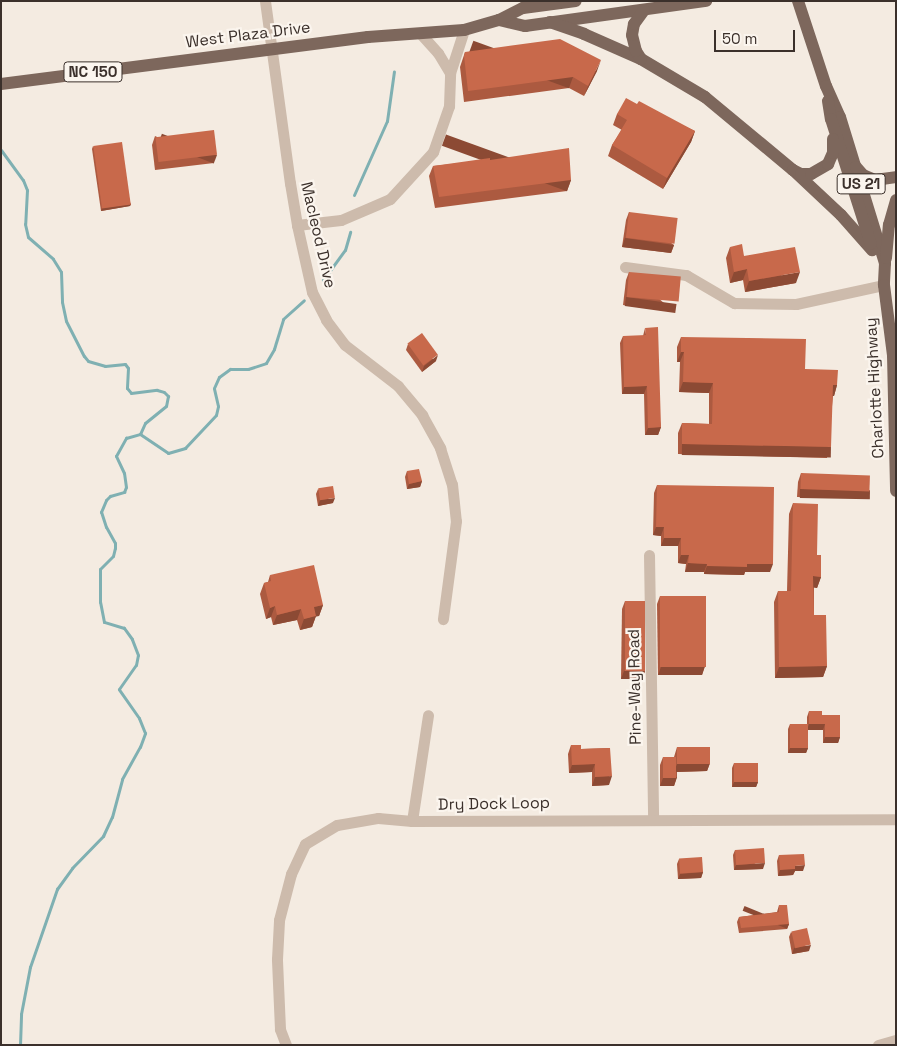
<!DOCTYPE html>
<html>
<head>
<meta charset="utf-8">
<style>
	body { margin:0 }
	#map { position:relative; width:897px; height:1046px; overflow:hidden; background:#f4ebe1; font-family:"Space Grotesk",sans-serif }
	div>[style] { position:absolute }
	.stream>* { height:3px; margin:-1.5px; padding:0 1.5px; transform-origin:1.5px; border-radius:1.5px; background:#7fb0b2 }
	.street>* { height:11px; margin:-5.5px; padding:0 5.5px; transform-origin:5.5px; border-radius:5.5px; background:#cdbbac }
	.primary>* { height:12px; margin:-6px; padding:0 6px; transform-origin:6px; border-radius:6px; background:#7d675c }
	.wall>* { inset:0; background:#ac5a40 }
	.shaded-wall>* { inset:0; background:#8c4a34; transform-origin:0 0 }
	.building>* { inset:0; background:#c8694b; transform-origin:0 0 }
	span { translate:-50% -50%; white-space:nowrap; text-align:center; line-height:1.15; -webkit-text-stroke:4.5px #fbf5ee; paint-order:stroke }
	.shield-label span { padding:1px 4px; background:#fbf5ee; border:1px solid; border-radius:4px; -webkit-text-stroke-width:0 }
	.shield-label { font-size:15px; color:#3b302b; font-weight:700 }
	.street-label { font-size:16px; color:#3b302b }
	.frame { position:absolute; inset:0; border:2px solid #3b302b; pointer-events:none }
	.scale { position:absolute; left:714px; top:30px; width:81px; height:22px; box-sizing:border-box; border:2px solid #3b302b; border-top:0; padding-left:6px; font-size:15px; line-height:18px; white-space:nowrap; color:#3b302b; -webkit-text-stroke:4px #fbf5ee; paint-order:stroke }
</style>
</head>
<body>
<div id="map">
	<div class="stream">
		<div style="left:1px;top:150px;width:37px;rotate:54deg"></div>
		<div style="left:23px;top:180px;width:11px;rotate:68deg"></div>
		<div style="left:27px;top:190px;width:34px;rotate:93deg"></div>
		<div style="left:25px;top:224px;width:13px;rotate:77deg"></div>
		<div style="left:28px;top:237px;width:33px;rotate:41deg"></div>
		<div style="left:53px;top:259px;width:15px;rotate:58deg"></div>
		<div style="left:61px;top:272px;width:30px;rotate:88deg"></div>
		<div style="left:62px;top:302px;width:19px;rotate:78deg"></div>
		<div style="left:66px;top:321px;width:39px;rotate:63deg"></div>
		<div style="left:84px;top:356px;width:6px;rotate:51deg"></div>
		<div style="left:88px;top:361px;width:18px;rotate:16deg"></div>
		<div style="left:105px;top:366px;width:20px;rotate:-6deg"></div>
		<div style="left:125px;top:364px;width:5px;rotate:53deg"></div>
		<div style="left:128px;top:368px;width:20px;rotate:93deg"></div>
		<div style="left:127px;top:388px;width:6px;rotate:51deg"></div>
		<div style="left:131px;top:393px;width:26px;rotate:-7deg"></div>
		<div style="left:157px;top:390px;width:7px;rotate:16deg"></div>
		<div style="left:164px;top:392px;width:6px;rotate:45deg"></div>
		<div style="left:168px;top:396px;width:10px;rotate:101deg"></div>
		<div style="left:166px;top:406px;width:27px;rotate:141deg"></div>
		<div style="left:145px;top:423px;width:12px;rotate:114deg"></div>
		<div style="left:354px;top:195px;width:81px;rotate:-66deg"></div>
		<div style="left:387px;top:121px;width:50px;rotate:-82deg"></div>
		<div style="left:323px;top:280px;width:37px;rotate:-54deg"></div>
		<div style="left:345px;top:250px;width:19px;rotate:-74deg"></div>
		<div style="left:20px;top:1045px;width:31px;rotate:-88deg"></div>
		<div style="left:21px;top:1014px;width:48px;rotate:-79.2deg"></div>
		<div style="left:30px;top:967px;width:83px;rotate:-70.9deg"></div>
		<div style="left:57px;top:889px;width:26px;rotate:-54deg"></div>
		<div style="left:72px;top:868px;width:45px;rotate:-45.9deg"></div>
		<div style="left:103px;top:836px;width:21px;rotate:-65deg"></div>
		<div style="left:112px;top:817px;width:39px;rotate:-75deg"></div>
		<div style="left:122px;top:779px;width:37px;rotate:-61deg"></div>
		<div style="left:140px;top:747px;width:15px;rotate:-70deg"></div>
		<div style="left:145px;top:733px;width:16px;rotate:-112deg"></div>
		<div style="left:139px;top:718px;width:35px;rotate:-125deg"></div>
		<div style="left:119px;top:689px;width:29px;rotate:-55deg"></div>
		<div style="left:136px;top:665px;width:10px;rotate:-79deg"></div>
		<div style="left:138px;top:655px;width:17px;rotate:-111deg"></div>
		<div style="left:132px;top:639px;width:14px;rotate:-126deg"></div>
		<div style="left:124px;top:628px;width:21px;rotate:-163deg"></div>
		<div style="left:104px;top:622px;width:20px;rotate:-101deg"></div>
		<div style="left:100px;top:602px;width:33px;rotate:-90deg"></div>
		<div style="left:100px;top:569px;width:18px;rotate:-45deg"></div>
		<div style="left:113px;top:556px;width:8px;rotate:-76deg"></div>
		<div style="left:115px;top:548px;width:5px;rotate:-90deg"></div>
		<div style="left:115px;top:543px;width:18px;rotate:-119deg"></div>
		<div style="left:106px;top:527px;width:16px;rotate:-108deg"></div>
		<div style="left:101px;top:512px;width:13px;rotate:-67deg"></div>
		<div style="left:106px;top:500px;width:6px;rotate:-45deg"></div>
		<div style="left:110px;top:496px;width:15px;rotate:-16deg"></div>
		<div style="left:124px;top:492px;width:5px;rotate:-68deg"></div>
		<div style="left:126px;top:487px;width:14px;rotate:-98deg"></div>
		<div style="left:124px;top:473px;width:19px;rotate:-115deg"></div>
		<div style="left:116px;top:456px;width:21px;rotate:-61deg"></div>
		<div style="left:126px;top:438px;width:15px;rotate:-16deg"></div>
		<div style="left:140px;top:434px;width:34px;rotate:34deg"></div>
		<div style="left:168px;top:453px;width:18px;rotate:-16deg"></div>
		<div style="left:185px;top:448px;width:45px;rotate:-46.8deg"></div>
		<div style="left:216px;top:415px;width:9px;rotate:-77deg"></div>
		<div style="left:218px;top:406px;width:18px;rotate:-103deg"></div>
		<div style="left:214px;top:388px;width:12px;rotate:-66deg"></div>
		<div style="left:219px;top:377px;width:14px;rotate:-36deg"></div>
		<div style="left:230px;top:369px;width:18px"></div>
		<div style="left:248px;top:369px;width:19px;rotate:-18deg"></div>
		<div style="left:266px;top:363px;width:16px;rotate:-60deg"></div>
		<div style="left:274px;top:349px;width:31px;rotate:-73deg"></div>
		<div style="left:283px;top:319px;width:28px;rotate:-42deg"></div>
	</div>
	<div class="street">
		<div style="left:265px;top:1px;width:184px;rotate:82.2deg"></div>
		<div style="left:290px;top:183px;width:43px;rotate:80.5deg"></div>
		<div style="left:297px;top:225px;width:69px;rotate:77.4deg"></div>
		<div style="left:312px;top:292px;width:31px;rotate:63deg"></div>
		<div style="left:326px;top:320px;width:31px;rotate:53deg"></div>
		<div style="left:345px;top:345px;width:67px;rotate:37.7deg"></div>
		<div style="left:398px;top:386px;width:38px;rotate:50deg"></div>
		<div style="left:422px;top:415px;width:38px;rotate:61deg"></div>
		<div style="left:440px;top:448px;width:38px;rotate:72deg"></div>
		<div style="left:452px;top:484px;width:37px;rotate:84deg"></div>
		<div style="left:456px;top:521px;width:99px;rotate:97.6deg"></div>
		<div style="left:420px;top:33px;width:27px;rotate:48deg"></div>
		<div style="left:438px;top:53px;width:23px;rotate:59deg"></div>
		<div style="left:297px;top:225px;width:44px;rotate:-6.5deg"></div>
		<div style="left:341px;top:220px;width:53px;rotate:-23.2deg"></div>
		<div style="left:390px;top:199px;width:64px;rotate:-47.5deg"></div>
		<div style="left:433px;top:152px;width:49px;rotate:-70.8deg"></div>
		<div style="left:449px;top:106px;width:33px;rotate:-88deg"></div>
		<div style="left:450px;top:73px;width:45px;rotate:-72deg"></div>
		<div style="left:625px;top:267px;width:62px;rotate:7.5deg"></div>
		<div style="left:686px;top:275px;width:56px;rotate:30.3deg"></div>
		<div style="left:734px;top:303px;width:62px;rotate:0.9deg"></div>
		<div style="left:796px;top:304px;width:90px;rotate:-12.2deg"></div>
		<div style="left:649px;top:555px;width:264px;rotate:89.1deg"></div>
		<div style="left:412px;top:821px;width:107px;rotate:-81.4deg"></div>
		<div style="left:286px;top:1045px;width:17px;rotate:-111deg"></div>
		<div style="left:280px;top:1029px;width:70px;rotate:-92.5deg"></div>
		<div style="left:277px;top:959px;width:39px;rotate:-87deg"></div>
		<div style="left:279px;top:920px;width:48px;rotate:-75.4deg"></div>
		<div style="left:291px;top:874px;width:33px;rotate:-65deg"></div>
		<div style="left:305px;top:844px;width:37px;rotate:-31deg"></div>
		<div style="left:337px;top:825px;width:42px;rotate:-9.7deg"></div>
		<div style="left:378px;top:818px;width:34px;rotate:5deg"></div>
		<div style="left:412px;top:821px;width:484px;rotate:-0.2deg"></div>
		<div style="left:878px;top:1045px;width:19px;rotate:-16deg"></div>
	</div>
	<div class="primary">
		<div style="left:798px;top:1px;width:89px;rotate:71.8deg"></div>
		<div style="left:826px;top:86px;width:34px;rotate:66deg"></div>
		<div style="left:840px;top:117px;width:153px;rotate:72.9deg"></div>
		<div style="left:885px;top:263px;width:22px;rotate:93deg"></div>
		<div style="left:884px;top:285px;width:71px;rotate:82.7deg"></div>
		<div style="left:893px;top:355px;width:136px;rotate:88.7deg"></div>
		<div style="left:499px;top:20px;width:27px;rotate:13deg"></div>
		<div style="left:525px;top:26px;width:183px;rotate:-7.9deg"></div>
		<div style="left:550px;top:22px;width:36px;rotate:19deg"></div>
		<div style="left:584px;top:34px;width:62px;rotate:23.7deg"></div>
		<div style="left:641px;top:59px;width:74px;rotate:30.7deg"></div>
		<div style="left:705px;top:97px;width:114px;rotate:39.7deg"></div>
		<div style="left:793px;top:170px;width:66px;rotate:43.2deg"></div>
		<div style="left:841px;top:215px;width:47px;rotate:48.5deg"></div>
		<div style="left:641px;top:59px;width:9px;rotate:-122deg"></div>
		<div style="left:636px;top:51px;width:16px;rotate:-104deg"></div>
		<div style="left:632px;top:35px;width:11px;rotate:-80deg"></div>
		<div style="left:634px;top:24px;width:17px;rotate:-54deg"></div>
		<div style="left:1px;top:84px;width:370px;rotate:-7.3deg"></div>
		<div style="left:368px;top:37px;width:96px;rotate:-4.2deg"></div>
		<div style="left:464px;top:30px;width:36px;rotate:-16deg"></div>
		<div style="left:499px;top:20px;width:27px;rotate:-27deg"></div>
		<div style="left:523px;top:8px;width:53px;rotate:-7.5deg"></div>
		<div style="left:828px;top:101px;width:18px;rotate:81deg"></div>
		<div style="left:831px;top:119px;width:131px;rotate:72.3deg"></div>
		<div style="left:856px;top:167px;width:11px;rotate:49deg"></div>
		<div style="left:863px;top:175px;width:13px;rotate:23deg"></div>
		<div style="left:875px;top:180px;width:21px;rotate:-8deg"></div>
		<div style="left:793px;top:170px;width:9px;rotate:27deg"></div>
		<div style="left:801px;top:174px;width:10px"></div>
		<div style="left:811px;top:174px;width:20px;rotate:-30deg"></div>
		<div style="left:828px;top:164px;width:12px;rotate:-66deg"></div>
		<div style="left:833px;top:153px;width:14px;rotate:-90deg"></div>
		<div style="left:886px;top:258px;width:33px;rotate:-85deg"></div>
		<div style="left:889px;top:225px;width:26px;rotate:-74deg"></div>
	</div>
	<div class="wall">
		<div style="clip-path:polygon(465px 52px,597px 71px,584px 96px,569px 88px,464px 102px,460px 67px)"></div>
		<div style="clip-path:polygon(637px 104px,695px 131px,691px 142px,663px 189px,608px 156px,612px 145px,622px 130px,613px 125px,617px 114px)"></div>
		<div style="clip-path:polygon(155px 136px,214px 163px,155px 170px,152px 145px)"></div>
		<div style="clip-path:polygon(93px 146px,131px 204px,130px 206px,101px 211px,92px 149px)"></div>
		<div style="clip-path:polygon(490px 160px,571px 180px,567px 191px,435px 208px,429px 176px,433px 166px)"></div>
		<div style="clip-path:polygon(629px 212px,674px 245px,671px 253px,622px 247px,626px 220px)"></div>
		<div style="clip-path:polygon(730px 247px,744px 256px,796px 283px,745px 292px,743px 280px,730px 283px,726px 258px)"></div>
		<div style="clip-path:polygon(629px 272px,674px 312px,623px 305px,626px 280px)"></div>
		<div style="clip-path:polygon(645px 328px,661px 427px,658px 435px,645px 435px,644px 394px,622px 394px,620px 343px,623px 336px,643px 336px)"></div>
		<div style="clip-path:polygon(681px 337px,805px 369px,837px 385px,834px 396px,833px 396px,827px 458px,678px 454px,678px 433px,682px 423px,709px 424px,709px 393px,679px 392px,680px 362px,677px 362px,677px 347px)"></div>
		<div style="clip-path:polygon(408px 344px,436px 361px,422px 372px,406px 350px)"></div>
		<div style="clip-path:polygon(407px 471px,422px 481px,420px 487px,407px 489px,405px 477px)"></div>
		<div style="clip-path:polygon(801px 473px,867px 498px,797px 497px,798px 482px)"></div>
		<div style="clip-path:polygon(657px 485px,770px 572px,745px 572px,744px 575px,704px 574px,704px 572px,685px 572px,686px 564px,678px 563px,678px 546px,661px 546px,661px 536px,653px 535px,654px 493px)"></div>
		<div style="clip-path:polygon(318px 489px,333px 503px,318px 506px,316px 494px)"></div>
		<div style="clip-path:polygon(793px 503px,817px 555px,821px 577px,817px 588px,814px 587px,814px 615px,827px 666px,823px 677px,775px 678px,774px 602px,778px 591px,787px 591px,789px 514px)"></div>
		<div style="clip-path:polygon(270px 575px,323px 605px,319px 616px,316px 616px,312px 627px,300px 630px,297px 620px,273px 625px,271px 617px,266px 619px,260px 594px,264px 583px,268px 582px)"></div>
		<div style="clip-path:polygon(660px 596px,705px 666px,702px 675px,658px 675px,657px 604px)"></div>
		<div style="clip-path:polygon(625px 601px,645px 671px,642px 679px,621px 679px,622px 609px)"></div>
		<div style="clip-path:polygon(809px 711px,822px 715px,840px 737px,838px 743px,823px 743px,823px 730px,808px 730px,808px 748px,806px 753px,788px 753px,788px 729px,790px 724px,807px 724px,807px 717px)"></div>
		<div style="clip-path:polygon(571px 745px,581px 749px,610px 748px,609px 785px,592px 786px,592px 772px,569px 773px,568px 754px)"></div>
		<div style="clip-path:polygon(677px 747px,710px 763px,707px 771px,677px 772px,677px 777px,674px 786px,660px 786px,660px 765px,663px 757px,674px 757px)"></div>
		<div style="clip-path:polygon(734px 763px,758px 782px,756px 787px,732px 787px,732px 768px)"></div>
		<div style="clip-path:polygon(735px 850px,763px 869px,734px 870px,733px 855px)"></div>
		<div style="clip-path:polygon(779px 855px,803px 871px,795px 871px,793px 875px,778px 876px,777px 861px)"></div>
		<div style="clip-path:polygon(679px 859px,703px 872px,701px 878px,678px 879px,677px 864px)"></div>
		<div style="clip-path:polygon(779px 905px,789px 924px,787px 929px,739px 933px,737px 922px,739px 917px,777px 912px)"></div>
		<div style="clip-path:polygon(791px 932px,809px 951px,792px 954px,789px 937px)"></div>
	</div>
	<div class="shaded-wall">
		<div style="clip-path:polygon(601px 60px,597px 71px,584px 96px,588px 86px)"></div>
		<div style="left:573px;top:77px;width:12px;height:106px;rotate:110deg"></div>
		<div style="clip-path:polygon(695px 131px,691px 142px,663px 189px,667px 178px)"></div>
		<div style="left:217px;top:155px;width:9px;height:59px;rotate:111deg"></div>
		<div style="left:571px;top:180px;width:12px;height:133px;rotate:110deg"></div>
		<div style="clip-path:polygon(131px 204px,130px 206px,101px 211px,102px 208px)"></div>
		<div style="clip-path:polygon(625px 238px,674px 245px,671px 253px,622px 247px)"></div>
		<div style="clip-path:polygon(747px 269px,743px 280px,730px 283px,734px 272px)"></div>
		<div style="clip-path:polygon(800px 272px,796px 283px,745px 292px,749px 281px)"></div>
		<div style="left:626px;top:297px;width:51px;height:9px;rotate:8deg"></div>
		<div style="clip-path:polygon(681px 352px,684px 352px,680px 362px,677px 362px)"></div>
		<div style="clip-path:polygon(438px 355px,436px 361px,422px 372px,424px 366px)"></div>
		<div style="clip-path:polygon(683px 382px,713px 383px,709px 393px,679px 392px)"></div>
		<div style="clip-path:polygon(833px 385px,837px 385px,834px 396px,829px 396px)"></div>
		<div style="clip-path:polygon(647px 386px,644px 394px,622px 394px,624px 387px)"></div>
		<div style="clip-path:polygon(661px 427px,658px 435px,645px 435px,648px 428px)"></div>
		<div style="left:682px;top:444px;width:149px;height:11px;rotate:1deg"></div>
		<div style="clip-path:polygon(422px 481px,420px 487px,407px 489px,409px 484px)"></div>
		<div style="left:800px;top:489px;width:70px;height:9px;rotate:1deg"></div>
		<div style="clip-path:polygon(335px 498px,333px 503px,318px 506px,320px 500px)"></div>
		<div style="clip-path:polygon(656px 527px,664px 527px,661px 536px,653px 535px)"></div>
		<div style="clip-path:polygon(664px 538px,681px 538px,678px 546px,661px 546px)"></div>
		<div style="clip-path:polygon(681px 555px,689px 555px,686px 564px,678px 563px)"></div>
		<div style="clip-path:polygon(688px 563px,707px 564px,704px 572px,685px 572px)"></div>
		<div style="clip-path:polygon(747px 564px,773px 564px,770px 572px,745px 572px,744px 575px,704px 574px,707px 566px)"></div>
		<div style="clip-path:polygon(813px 576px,821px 577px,817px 588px,809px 587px)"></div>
		<div style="clip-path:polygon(323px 605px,319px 616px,310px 618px,314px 607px)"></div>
		<div style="clip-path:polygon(275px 606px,271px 617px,266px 619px,270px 608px)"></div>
		<div style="clip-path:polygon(301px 609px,297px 620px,273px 625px,277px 615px)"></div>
		<div style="clip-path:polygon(316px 616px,312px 627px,300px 630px,304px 619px)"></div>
		<div style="clip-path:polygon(705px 666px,702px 675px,658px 675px,661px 667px)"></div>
		<div style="clip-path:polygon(827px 666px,823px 677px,775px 678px,779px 667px)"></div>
		<div style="clip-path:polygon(624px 671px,645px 671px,642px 679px,621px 679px)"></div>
		<div style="clip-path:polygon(809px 724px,825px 724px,823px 730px,807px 730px)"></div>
		<div style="clip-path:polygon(825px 737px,840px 737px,838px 743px,823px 743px)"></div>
		<div style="clip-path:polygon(790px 748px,808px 748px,806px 753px,788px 753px)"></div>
		<div style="clip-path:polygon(710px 763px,707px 771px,674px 772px,677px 764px)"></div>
		<div style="clip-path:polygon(595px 764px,592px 772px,569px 773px,572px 765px)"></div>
		<div style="clip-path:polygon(612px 776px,609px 785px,592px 786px,595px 777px)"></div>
		<div style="clip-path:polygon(677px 777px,674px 786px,660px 786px,663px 778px)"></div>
		<div style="clip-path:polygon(734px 782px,758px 782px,756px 787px,732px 787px)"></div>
		<div style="clip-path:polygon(765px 863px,763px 869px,734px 870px,736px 865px)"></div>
		<div style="clip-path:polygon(805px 865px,803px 871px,795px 871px,793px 875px,778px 876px,780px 870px,795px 866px)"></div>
		<div style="clip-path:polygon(703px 872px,701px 878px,678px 879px,680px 874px)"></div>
		<div style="left:789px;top:924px;width:5px;height:48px;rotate:112deg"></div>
		<div style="clip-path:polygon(811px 945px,809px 951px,792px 954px,794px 948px)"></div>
	</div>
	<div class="building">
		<div style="clip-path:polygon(560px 39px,601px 60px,588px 86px,573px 77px,468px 91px,464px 56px,465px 52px)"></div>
		<div style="clip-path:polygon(626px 98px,637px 104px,639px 101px,695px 131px,667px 178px,612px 145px,627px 120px,617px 114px)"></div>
		<div style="left:214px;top:130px;width:25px;height:59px;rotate:83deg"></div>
		<div style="left:122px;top:142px;width:63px;height:29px;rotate:82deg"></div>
		<div style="clip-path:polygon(569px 148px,571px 180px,439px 197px,433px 166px,490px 158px,490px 160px)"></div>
		<div style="left:629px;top:212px;width:49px;height:26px;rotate:7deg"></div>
		<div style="clip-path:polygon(742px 244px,744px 256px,795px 247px,800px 272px,749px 281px,747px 269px,734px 272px,730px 247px)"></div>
		<div style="left:629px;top:272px;width:52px;height:25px;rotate:5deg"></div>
		<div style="clip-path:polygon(658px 327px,661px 427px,648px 428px,647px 386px,624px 387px,623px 336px,646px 335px,645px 328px)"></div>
		<div style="left:422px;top:333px;width:27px;height:18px;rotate:54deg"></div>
		<div style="clip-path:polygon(681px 337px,806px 339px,805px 369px,838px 370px,837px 385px,833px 385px,831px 447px,682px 444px,682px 423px,712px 424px,713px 383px,683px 382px,684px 352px,681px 352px)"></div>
		<div style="clip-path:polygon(419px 469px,422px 481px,409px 484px,407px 471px)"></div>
		<div style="left:801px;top:473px;width:69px;height:16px;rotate:2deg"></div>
		<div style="clip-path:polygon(657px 485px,774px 487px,773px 564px,747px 564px,747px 567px,707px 566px,707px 564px,688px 563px,689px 555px,681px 555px,681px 538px,664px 538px,664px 527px,656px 527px)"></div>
		<div style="left:333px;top:486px;width:12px;height:15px;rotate:81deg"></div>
		<div style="clip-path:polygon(793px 503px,818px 504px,817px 555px,821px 555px,821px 577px,813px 576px,814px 615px,826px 615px,827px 666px,779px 667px,778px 591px,791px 591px)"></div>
		<div style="clip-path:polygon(314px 565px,323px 605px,314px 607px,316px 616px,304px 619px,301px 609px,277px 615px,275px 606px,270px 608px,264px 583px,271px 581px,270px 575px)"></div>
		<div style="left:660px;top:596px;width:46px;height:71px"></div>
		<div style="left:625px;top:601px;width:20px;height:70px"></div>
		<div style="clip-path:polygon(809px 711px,822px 711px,822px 715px,840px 715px,840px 737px,825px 737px,825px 724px,809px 724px)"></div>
		<div style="left:790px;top:724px;width:18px;height:24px"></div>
		<div style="clip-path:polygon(571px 745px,581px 745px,581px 749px,610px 748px,612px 776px,595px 777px,595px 764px,572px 765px)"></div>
		<div style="left:677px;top:747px;width:33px;height:17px"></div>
		<div style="left:663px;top:757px;width:13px;height:21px"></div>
		<div style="left:734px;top:763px;width:24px;height:19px"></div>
		<div style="left:764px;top:848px;width:15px;height:29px;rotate:86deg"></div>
		<div style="clip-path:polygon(804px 854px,805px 865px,795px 866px,795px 869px,780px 870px,779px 855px)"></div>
		<div style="left:702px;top:857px;width:15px;height:23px;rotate:86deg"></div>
		<div style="clip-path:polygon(779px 905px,787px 905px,789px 924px,741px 928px,739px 917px,779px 912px)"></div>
		<div style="left:807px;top:928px;width:17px;height:16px;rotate:77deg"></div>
	</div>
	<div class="shield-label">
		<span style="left:93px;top:72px">NC 150</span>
		<span style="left:861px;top:184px">US 21</span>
	</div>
	<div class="street-label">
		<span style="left:248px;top:35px;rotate:-7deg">West Plaza Drive</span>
		<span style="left:318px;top:235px;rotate:77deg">Macleod Drive</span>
		<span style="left:875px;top:388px;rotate:-93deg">Charlotte Highway</span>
		<span style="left:635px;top:687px;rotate:-91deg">Pine-Way Road</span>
		<span style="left:494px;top:804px;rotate:-1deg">Dry Dock Loop</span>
	</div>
	<div class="frame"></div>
	<div class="scale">50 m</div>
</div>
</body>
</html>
